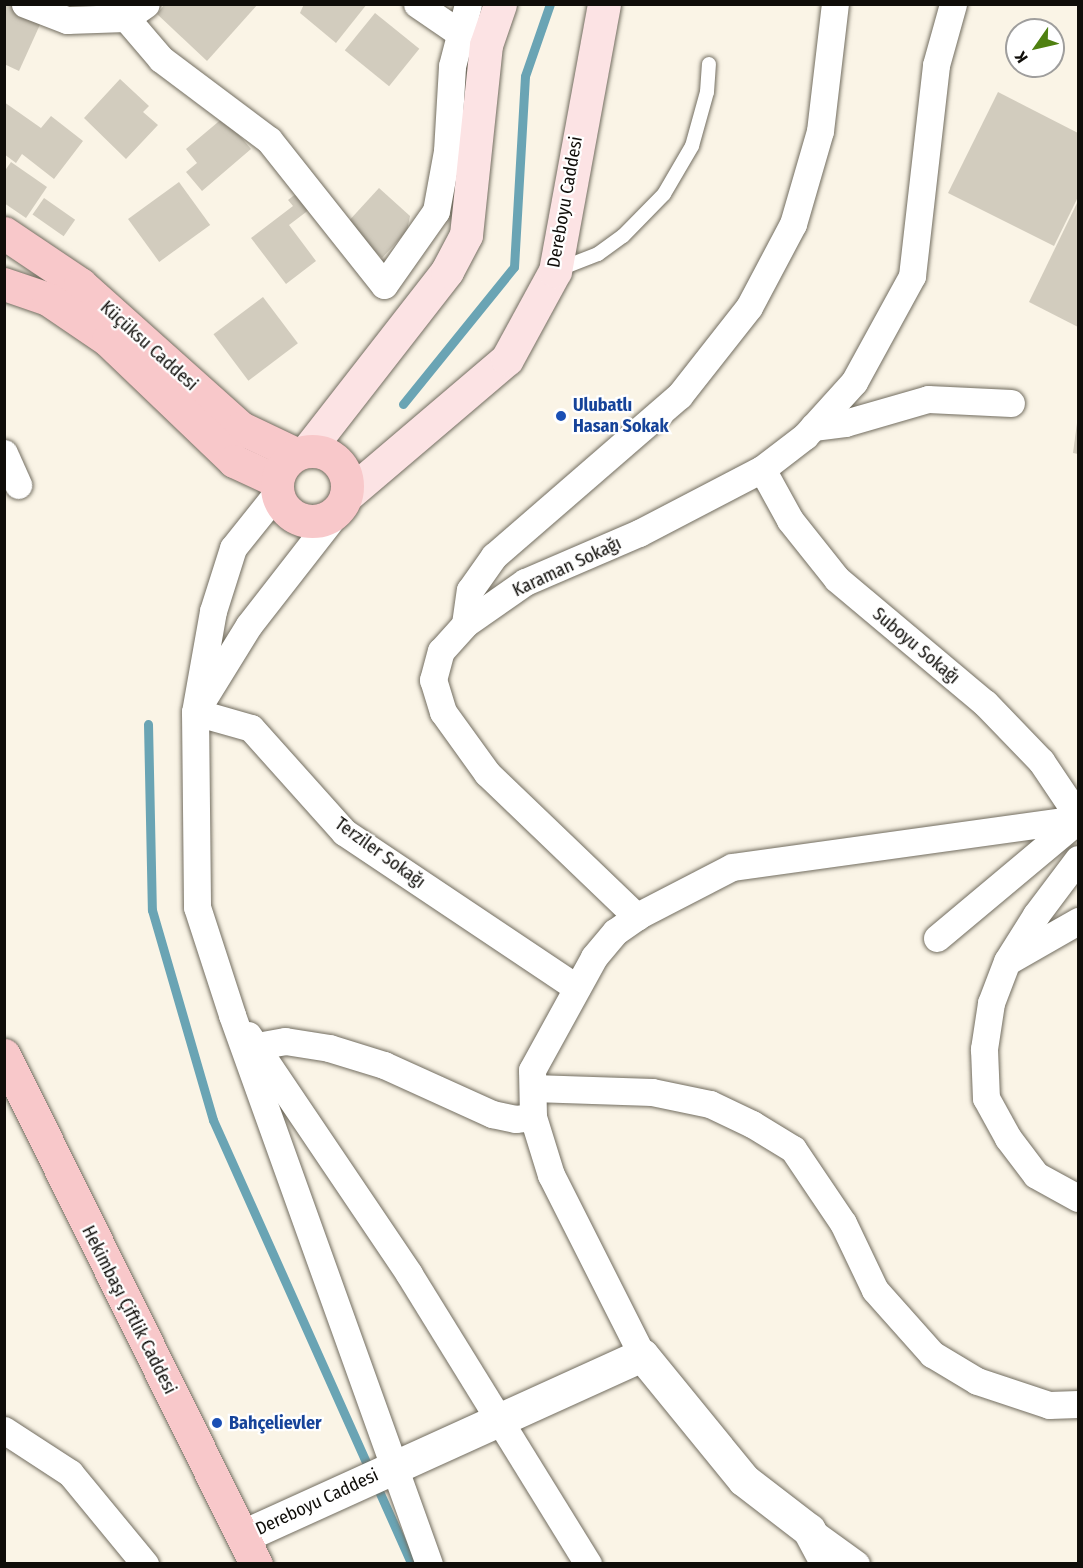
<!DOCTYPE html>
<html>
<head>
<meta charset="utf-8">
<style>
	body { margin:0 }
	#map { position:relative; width:1083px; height:1568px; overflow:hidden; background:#faf4e6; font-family:"Fira Sans Condensed",sans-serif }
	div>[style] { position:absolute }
	.stream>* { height:9px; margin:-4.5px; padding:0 4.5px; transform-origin:4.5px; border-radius:4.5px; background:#6aa4b4 }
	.building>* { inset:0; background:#d2ccbe; transform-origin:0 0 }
	.roads { filter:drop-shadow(0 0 2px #726d60) drop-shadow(0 0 2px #726d60) }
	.service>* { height:14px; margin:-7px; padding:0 7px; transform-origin:7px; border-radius:7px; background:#fff }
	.minor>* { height:27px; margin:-13.5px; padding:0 13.5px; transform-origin:13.5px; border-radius:13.5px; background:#fff }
	.tertiary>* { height:33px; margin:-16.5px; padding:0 16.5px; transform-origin:16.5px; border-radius:16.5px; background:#fff }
	.secondary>* { height:33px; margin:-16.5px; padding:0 16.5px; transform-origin:16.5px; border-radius:16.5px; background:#fce3e4 }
	.primary>* { height:33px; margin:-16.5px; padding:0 16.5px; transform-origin:16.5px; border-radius:16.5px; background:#f8c8ca }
	.primary>.ring { margin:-16.5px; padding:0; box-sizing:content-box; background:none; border:33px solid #f8c8ca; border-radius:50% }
	.dots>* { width:16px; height:16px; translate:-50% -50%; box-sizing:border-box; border:3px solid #fff; border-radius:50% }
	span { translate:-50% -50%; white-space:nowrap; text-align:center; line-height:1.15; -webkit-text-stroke:4.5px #fff; paint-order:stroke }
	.street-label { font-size:18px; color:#0f0d09 }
	.transit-label { font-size:18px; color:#164399; font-weight:700 }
	.left { translate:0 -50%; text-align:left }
	.frame { position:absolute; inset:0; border:6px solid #0f0d09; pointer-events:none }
	.north { position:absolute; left:1005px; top:18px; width:60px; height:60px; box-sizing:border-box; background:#fff; border:2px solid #9f9e9d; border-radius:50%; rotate:236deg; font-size:16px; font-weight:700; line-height:24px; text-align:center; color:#0f0d09 }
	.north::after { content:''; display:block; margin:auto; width:21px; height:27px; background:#4f8010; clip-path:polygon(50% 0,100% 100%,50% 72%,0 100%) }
</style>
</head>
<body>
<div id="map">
	<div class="stream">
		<div style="left:403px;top:404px;width:176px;rotate:-51deg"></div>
		<div style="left:514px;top:267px;width:191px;rotate:-86.7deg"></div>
		<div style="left:525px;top:76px;width:76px;rotate:-70.9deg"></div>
		<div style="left:148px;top:724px;width:186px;rotate:88.8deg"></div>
		<div style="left:152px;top:910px;width:219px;rotate:73.8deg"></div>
		<div style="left:213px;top:1120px;width:487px;rotate:65.9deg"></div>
	</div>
	<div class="building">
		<div style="clip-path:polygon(4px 4px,16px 4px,43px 18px,19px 71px,4px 64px)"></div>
		<div style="clip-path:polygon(165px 4px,258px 4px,207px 61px,157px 14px)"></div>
		<div style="clip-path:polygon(304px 4px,367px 4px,336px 43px,300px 13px)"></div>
		<div style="left:375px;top:13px;width:57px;height:48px;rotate:39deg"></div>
		<div style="clip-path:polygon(120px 79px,149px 106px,143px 112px,158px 125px,126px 159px,84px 118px)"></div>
		<div style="clip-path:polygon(998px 92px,1078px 133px,1078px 197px,1054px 246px,948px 193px)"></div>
		<div style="clip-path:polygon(4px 102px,41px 128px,51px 116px,83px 141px,54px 179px,22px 154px,16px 163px,4px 154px)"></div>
		<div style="clip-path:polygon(224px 117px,251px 149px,202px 191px,186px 172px,197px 163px,186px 149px)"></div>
		<div style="clip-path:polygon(11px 162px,47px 187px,26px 218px,4px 203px,4px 172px)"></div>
		<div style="left:179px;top:182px;width:53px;height:63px;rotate:54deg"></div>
		<div style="clip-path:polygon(379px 188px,410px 216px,407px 231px,382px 258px,346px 224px)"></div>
		<div style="clip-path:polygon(301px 190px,314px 206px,289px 225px,316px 261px,286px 284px,251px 238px,293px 206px,288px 200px)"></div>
		<div style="left:44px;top:198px;width:38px;height:20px;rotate:35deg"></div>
		<div style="clip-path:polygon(1078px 201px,1078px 327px,1029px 302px)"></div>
		<div style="left:263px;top:297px;width:58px;height:62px;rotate:53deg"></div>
		<div style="clip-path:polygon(1077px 423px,1078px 423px,1078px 454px,1073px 453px)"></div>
	</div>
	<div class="roads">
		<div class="service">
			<div style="left:557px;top:270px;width:44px;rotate:-21.3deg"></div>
			<div style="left:598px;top:254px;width:31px;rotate:-36deg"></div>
			<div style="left:623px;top:236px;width:59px;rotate:-45.7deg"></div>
			<div style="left:664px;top:194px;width:56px;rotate:-59.7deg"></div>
			<div style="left:692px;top:146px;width:56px;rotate:-74.5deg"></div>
			<div style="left:707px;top:92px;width:28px;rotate:-86deg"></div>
		</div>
		<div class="minor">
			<div style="left:25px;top:4px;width:45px;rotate:20.9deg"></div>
			<div style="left:67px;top:20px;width:59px;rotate:-1.9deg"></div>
			<div style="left:126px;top:18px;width:24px;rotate:-35deg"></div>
			<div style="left:417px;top:4px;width:53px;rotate:34.3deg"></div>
			<div style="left:126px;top:18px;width:54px;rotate:49.5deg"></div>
			<div style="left:161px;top:59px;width:135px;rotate:36.9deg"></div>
			<div style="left:269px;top:140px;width:185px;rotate:51.6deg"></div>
			<div style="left:384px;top:285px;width:90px;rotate:-54.9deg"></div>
			<div style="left:436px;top:211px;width:61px;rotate:-79.6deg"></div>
			<div style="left:447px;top:151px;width:85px;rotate:-86.6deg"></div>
			<div style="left:452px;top:66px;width:64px;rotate:-75.5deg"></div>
			<div style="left:813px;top:427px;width:32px;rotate:-7deg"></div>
			<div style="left:845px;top:423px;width:86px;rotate:-16.1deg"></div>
			<div style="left:928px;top:399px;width:83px;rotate:2.8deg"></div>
			<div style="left:4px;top:453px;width:35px;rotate:66deg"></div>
			<div style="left:762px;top:469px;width:58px;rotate:61.2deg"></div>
			<div style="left:790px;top:520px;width:75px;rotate:51.5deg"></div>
			<div style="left:837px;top:579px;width:193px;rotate:40deg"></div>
			<div style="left:985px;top:703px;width:81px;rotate:46deg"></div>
			<div style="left:1041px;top:761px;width:66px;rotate:56.1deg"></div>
			<div style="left:277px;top:493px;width:70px;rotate:128.7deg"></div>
			<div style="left:233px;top:548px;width:66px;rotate:107.6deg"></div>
			<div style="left:213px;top:611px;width:103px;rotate:100.1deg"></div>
			<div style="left:195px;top:712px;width:195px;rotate:89.4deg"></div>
			<div style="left:197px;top:907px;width:114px;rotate:72deg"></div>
			<div style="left:232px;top:1015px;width:583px;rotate:70.26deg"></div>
			<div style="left:465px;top:624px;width:34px;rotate:-82deg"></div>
			<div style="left:470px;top:590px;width:42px;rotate:-54.8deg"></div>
			<div style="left:494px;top:556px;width:245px;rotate:-40.9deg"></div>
			<div style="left:679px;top:396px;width:113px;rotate:-51.8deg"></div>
			<div style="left:749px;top:307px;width:94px;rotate:-62.1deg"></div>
			<div style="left:793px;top:224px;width:97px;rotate:-73.8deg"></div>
			<div style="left:820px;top:131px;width:128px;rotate:-83.3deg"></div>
			<div style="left:202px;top:701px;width:89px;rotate:-58.3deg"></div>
			<div style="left:249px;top:625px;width:150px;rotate:-52.1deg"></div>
			<div style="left:195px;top:712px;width:58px;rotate:15.9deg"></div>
			<div style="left:251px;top:728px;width:140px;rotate:48.2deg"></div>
			<div style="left:344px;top:832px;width:280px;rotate:33.8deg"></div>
			<div style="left:1078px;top:859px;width:70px;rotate:126.9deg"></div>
			<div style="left:1036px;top:915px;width:54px;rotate:122.2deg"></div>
			<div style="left:1007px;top:961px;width:45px;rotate:110.9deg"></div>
			<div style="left:991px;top:1003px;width:47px;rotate:98.7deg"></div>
			<div style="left:984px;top:1049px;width:49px;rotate:87.7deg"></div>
			<div style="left:986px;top:1098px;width:46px;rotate:61.2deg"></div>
			<div style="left:1008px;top:1138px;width:46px;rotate:52.9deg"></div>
			<div style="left:1036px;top:1175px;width:48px;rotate:28.7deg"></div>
			<div style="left:637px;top:917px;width:208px;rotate:-136.2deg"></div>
			<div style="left:487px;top:773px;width:75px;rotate:-125.8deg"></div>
			<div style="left:443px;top:712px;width:34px;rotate:-107deg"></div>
			<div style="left:433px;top:680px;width:30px;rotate:-75deg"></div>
			<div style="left:441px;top:651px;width:36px;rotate:-48deg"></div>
			<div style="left:465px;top:624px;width:73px;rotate:-35deg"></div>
			<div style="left:525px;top:582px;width:124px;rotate:-23.3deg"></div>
			<div style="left:639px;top:533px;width:139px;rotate:-27.5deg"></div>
			<div style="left:762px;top:469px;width:54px;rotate:-37.5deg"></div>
			<div style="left:805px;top:436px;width:73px;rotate:-47.8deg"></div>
			<div style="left:854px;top:382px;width:121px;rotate:-61.3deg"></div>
			<div style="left:912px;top:276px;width:212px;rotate:-83.5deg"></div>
			<div style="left:936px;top:65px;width:63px;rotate:-74.4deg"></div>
			<div style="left:937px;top:938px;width:184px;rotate:-39.9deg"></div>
			<div style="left:1008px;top:961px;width:81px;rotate:-29.7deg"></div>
			<div style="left:248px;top:1035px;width:288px;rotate:56deg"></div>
			<div style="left:409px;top:1274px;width:341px;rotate:58.3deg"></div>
			<div style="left:257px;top:1046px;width:28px;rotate:-10deg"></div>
			<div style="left:285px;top:1041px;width:45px;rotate:9deg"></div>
			<div style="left:329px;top:1048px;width:58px;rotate:17.2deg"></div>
			<div style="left:384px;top:1065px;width:119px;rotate:24.4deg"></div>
			<div style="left:492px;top:1114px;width:24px;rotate:12deg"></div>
			<div style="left:515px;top:1119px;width:18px;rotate:-6deg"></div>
			<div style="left:533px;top:1088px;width:119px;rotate:1.9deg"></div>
			<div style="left:652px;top:1092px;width:59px;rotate:11.7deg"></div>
			<div style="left:710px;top:1104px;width:47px;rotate:25.5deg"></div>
			<div style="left:752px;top:1124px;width:48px;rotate:31.4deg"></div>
			<div style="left:793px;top:1149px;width:89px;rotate:56deg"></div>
			<div style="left:843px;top:1223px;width:74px;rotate:64.5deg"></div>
			<div style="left:875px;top:1290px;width:86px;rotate:48.3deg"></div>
			<div style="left:932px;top:1354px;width:52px;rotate:31deg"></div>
			<div style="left:977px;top:1381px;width:76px;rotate:18.4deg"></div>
			<div style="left:1049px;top:1405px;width:29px;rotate:-2deg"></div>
			<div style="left:642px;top:1355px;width:202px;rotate:-116.8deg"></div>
			<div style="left:551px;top:1175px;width:61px;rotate:-107.2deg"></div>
			<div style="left:533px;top:1117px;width:47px;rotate:-91.2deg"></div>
			<div style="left:532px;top:1070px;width:129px;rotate:-61.2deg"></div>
			<div style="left:594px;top:957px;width:33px;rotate:-50deg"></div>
			<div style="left:615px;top:932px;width:32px;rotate:-35deg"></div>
			<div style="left:641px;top:914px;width:102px;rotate:-27.3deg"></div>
			<div style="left:732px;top:867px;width:349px;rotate:-7.9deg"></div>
			<div style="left:4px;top:1430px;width:79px;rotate:33.1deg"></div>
			<div style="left:70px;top:1473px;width:118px;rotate:50.5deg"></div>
			<div style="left:809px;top:1530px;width:58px;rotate:35.9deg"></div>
		</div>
		<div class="tertiary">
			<div style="left:243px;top:1536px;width:438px;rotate:-24.4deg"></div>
			<div style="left:642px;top:1355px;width:161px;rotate:50.8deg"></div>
			<div style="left:744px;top:1480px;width:82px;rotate:37.6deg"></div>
			<div style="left:809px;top:1530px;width:38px;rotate:62deg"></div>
		</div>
		<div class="secondary">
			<div style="left:307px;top:451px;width:228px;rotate:-52.1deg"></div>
			<div style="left:447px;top:271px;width:41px;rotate:-62.2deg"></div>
			<div style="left:466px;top:235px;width:191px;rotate:-84deg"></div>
			<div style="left:486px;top:45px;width:43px;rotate:-71.1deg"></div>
			<div style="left:346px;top:496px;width:211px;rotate:-40.4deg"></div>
			<div style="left:507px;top:359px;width:100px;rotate:-61.4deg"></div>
			<div style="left:555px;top:271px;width:271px;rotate:-79.6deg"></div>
		</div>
		<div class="primary">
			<div style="left:4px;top:233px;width:92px;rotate:33.9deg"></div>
			<div style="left:80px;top:284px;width:216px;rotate:41.8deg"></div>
			<div style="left:241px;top:428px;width:61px;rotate:25.3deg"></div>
			<div style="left:4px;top:284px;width:46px;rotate:18.8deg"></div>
			<div style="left:48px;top:299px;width:73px;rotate:34.3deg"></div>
			<div style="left:108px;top:340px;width:175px;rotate:43.8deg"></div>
			<div style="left:234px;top:461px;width:47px;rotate:24.9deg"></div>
			<div class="ring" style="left:277px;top:451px;width:37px;height:37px"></div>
			<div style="left:4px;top:1055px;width:568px;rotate:63.66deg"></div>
		</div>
	</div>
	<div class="dots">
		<div style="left:561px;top:416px;background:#1a4fb4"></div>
		<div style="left:217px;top:1423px;background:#1a4fb4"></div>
	</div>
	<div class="street-label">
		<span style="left:565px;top:202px;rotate:-80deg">Dereboyu Caddesi</span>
		<span style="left:149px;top:346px;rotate:42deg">Küçüksu Caddesi</span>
		<span style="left:567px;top:567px;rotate:-25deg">Karaman Sokağı</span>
		<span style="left:916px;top:646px;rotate:40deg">Suboyu Sokağı</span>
		<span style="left:380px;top:853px;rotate:36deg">Terziler Sokağı</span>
		<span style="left:129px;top:1310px;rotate:63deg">Hekimbaşı Çiftlik Caddesi</span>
		<span style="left:317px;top:1502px;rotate:-25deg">Dereboyu Caddesi</span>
	</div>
	<div class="transit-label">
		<span class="left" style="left:573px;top:416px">Ulubatlı<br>Hasan Sokak</span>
		<span class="left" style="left:229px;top:1423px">Bahçelievler</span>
	</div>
	<div class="frame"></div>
	<div class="north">K</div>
</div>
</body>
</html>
